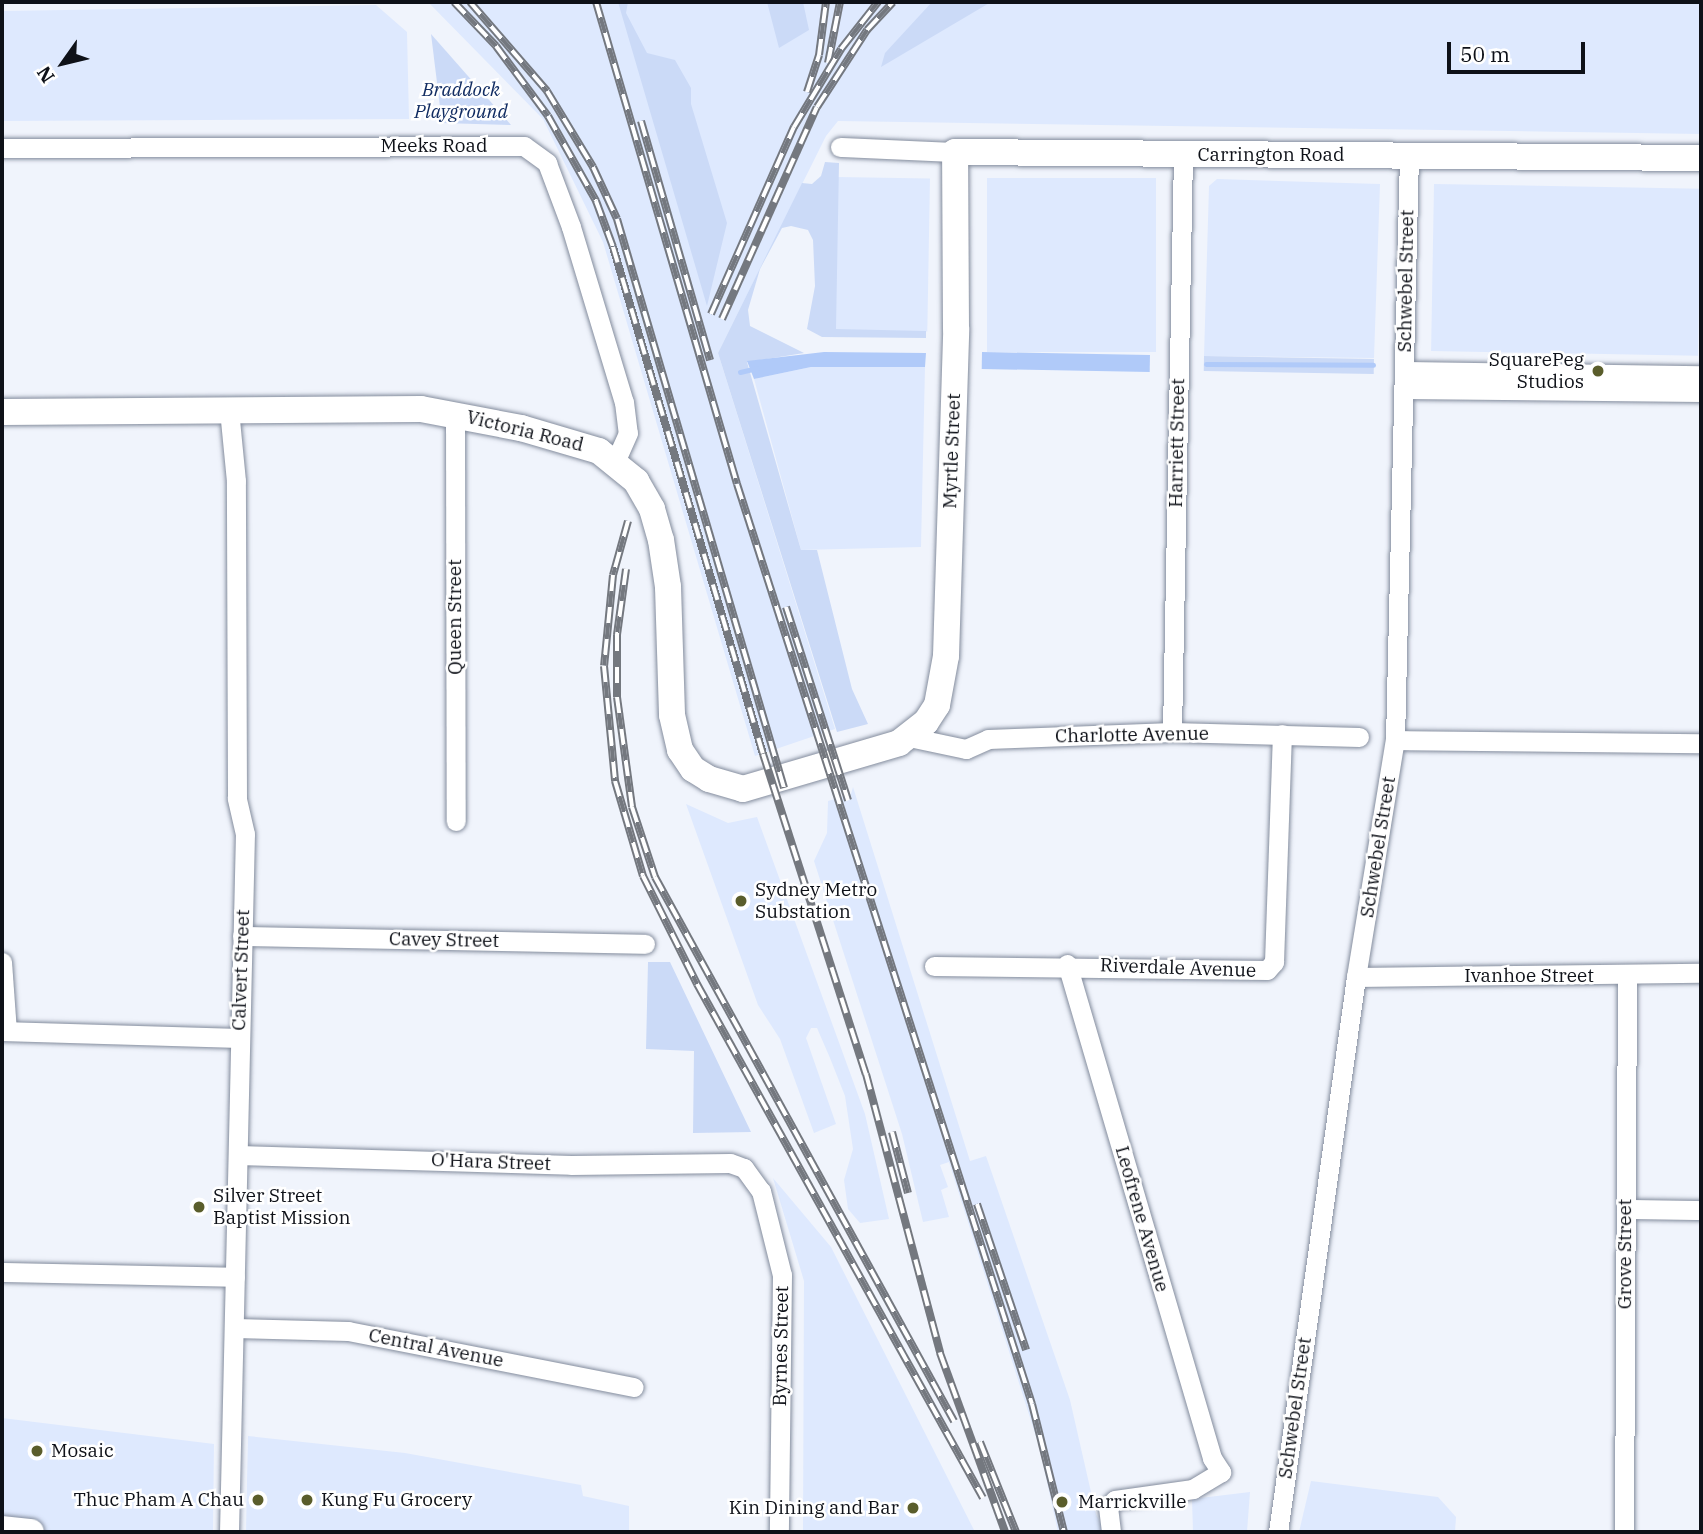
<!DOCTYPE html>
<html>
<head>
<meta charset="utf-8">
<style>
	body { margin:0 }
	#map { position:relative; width:1703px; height:1534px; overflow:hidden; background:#f0f4fc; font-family:"IBM Plex Serif",serif }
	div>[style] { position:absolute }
	.built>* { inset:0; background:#dee9fe; transform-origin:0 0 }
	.green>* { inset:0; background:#cbdaf7; transform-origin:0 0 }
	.water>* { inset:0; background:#b0caf9; transform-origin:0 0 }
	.stream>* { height:5px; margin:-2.5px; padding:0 2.5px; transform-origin:2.5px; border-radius:2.5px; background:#b0caf9 }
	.roads { filter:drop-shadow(0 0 2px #838c9d) drop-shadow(0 0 2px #838c9d) }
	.street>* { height:19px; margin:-9.5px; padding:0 9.5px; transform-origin:9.5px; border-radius:9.5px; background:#fff }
	.secondary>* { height:26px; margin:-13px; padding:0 13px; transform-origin:13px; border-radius:13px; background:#fff }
	.rail>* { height:8px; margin-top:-4px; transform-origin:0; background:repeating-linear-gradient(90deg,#fff 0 16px,#74787f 0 32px); box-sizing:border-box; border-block:2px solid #74787f }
	.dots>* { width:19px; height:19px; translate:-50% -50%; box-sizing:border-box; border:4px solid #fff; border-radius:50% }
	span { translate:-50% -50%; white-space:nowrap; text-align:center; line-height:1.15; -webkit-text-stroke:5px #fff; paint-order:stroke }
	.park-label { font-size:19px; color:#112c62; font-style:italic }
	.street-label { font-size:19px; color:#0e1118 }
	.poi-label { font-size:19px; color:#0e1118 }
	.right { translate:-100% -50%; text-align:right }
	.left { translate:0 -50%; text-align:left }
	.frame { position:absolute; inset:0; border:4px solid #0e1118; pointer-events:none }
	.north { position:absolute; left:28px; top:28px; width:70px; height:70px; -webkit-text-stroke:5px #fff; paint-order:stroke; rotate:236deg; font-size:19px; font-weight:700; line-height:28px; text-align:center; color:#0e1118 }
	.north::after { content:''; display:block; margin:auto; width:24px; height:32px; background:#0e1118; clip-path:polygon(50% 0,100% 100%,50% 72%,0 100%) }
	.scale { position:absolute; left:1447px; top:42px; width:138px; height:32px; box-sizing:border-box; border:4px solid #0e1118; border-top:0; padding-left:9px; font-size:21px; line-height:24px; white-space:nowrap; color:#0e1118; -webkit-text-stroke:5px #fff; paint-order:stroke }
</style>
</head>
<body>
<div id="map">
	<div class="built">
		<div style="clip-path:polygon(428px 2px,1701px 2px,1701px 134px,838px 121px,826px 136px,718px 353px,835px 729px,755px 756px,603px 242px,543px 119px)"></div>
		<div style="clip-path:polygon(376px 5px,407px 32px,409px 119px,2px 121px,2px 11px)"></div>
		<div style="left:837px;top:177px;width:93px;height:153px;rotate:1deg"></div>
		<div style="left:987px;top:178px;width:169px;height:174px"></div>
		<div style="clip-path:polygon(1217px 179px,1380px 184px,1374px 358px,1204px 356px,1209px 186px)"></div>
		<div style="left:1434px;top:184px;width:267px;height:167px;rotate:1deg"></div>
		<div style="clip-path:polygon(811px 367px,925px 367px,921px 547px,801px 550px,754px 379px)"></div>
		<div style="clip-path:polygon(853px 787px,970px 1161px,986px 1156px,1070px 1400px,1096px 1514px,1105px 1532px,1058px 1532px,1039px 1446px,949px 1162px,940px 1165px,948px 1187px,941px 1190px,949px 1217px,923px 1222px,902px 1134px,814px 861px,827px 833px,828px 801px,851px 794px)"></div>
		<div style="clip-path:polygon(686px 804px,728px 823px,757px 817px,865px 1114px,889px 1219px,860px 1223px,848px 1209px,844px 1180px,853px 1149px,845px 1096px,830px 1058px,817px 1028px,811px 1028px,806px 1038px,836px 1124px,814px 1133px,780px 1039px,758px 1005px)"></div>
		<div style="clip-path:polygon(773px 1178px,831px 1247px,975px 1532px,803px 1532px,804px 1281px)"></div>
		<div style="clip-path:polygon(2px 1418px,214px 1444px,213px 1532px,2px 1532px)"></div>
		<div style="clip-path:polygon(248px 1436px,405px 1453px,581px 1485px,583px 1496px,629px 1506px,629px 1532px,246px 1532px)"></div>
		<div style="clip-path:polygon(1311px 1481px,1438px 1497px,1456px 1517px,1455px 1532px,1299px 1532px)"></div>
		<div style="clip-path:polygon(1250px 1492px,1247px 1532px,1193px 1532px,1192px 1499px)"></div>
	</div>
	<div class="green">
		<div style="clip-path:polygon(618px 2px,628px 2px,626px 13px,647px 53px,675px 60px,691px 88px,691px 104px,727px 223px,707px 306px)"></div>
		<div style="clip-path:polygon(767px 2px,803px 2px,809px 30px,779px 48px)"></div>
		<div style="clip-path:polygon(932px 2px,991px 2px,881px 67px,885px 53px)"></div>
		<div style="clip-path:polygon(431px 34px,511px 125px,442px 123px)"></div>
		<div style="clip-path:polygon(825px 162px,839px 163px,836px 329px,926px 331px,926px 338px,822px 337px,807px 329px,815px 286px,813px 240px,808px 230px,791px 226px,782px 228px,760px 269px,748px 310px,750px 326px,804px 353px,747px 362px,801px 550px,817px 550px,852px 689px,868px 724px,837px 732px,718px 353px,802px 183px,812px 184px,821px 176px)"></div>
		<div style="left:1204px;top:356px;width:170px;height:15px;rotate:1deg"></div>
		<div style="clip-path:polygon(648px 962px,670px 962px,751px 1132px,693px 1133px,694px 1051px,646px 1049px)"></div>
	</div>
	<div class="water">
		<div style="clip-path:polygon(824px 352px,926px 353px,925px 367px,811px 367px,754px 379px,747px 361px)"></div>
		<div style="left:982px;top:352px;width:168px;height:17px;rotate:1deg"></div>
	</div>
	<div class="stream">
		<div style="left:1206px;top:364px;width:167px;rotate:0.3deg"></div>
		<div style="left:740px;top:372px;width:17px;rotate:-13deg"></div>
	</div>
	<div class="roads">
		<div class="street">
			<div style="left:840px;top:147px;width:115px;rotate:2.5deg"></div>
			<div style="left:2px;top:148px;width:522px;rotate:-0.22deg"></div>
			<div style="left:524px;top:146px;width:29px;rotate:36deg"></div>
			<div style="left:547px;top:163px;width:68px;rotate:69.4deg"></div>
			<div style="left:571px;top:227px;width:183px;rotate:73.2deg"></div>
			<div style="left:624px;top:402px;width:31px;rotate:83deg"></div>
			<div style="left:628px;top:433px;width:32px;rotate:114deg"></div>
			<div style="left:1405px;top:371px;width:296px;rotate:0.8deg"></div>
			<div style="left:1405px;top:389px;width:296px;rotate:0.6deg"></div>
			<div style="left:455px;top:413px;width:408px;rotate:89.9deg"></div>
			<div style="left:1172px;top:732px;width:578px;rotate:-88.91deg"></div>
			<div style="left:909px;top:737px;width:58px;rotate:11.9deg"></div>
			<div style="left:966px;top:749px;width:24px;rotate:-24deg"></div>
			<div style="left:988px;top:739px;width:184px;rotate:-2.2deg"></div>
			<div style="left:1172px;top:732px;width:187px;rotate:1.5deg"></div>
			<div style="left:1395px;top:740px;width:306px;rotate:0.6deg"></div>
			<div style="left:242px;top:936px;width:403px;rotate:1.1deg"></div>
			<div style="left:2px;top:962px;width:69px;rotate:85.9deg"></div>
			<div style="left:1067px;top:964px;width:515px;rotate:73.64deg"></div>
			<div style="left:1212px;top:1458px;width:17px;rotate:57deg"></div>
			<div style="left:1221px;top:1472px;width:33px;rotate:149deg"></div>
			<div style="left:1193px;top:1489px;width:79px;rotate:172deg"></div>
			<div style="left:1115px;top:1500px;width:10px;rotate:135deg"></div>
			<div style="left:1108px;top:1507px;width:25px;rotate:83deg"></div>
			<div style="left:934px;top:966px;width:333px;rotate:0.7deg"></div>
			<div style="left:1267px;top:970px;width:11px;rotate:-49deg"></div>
			<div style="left:1274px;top:962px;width:228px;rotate:-88deg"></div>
			<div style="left:1356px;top:977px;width:345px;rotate:-0.7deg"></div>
			<div style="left:2px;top:1031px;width:237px;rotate:1.7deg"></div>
			<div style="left:238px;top:1155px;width:333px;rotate:1.7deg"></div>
			<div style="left:571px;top:1165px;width:159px;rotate:-0.7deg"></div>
			<div style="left:730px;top:1163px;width:15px;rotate:20deg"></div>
			<div style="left:744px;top:1168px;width:29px;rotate:54deg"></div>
			<div style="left:761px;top:1191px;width:87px;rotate:76deg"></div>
			<div style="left:782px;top:1275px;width:257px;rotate:90.7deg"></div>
			<div style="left:1626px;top:1209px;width:75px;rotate:0.8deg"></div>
			<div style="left:2px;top:1272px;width:233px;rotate:1.2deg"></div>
			<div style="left:235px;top:1328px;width:113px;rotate:1.5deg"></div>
			<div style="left:348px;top:1331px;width:291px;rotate:11.1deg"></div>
			<div style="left:229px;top:1532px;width:698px;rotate:-88.69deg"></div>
			<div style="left:245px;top:834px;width:37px;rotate:-103deg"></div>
			<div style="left:237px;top:798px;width:317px;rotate:-90.2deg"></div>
			<div style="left:236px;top:481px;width:72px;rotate:-95.6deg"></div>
			<div style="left:1278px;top:1532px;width:560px;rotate:-82deg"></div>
			<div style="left:1356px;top:977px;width:240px;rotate:-80.7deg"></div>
			<div style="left:1395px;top:740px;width:584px;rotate:-88.63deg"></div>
			<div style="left:1624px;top:1532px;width:557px;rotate:-89.69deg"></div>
		</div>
		<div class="secondary">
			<div style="left:2px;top:412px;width:419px;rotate:-0.4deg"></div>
			<div style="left:421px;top:409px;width:102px;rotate:10.8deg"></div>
			<div style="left:521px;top:428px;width:81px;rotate:16.4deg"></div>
			<div style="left:599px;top:451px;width:48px;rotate:39deg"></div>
			<div style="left:636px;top:481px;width:32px;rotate:60deg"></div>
			<div style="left:652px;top:509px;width:32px;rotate:74deg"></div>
			<div style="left:661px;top:540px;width:48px;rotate:81.5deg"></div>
			<div style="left:668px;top:587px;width:128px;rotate:88.2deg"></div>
			<div style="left:672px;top:715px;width:36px;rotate:77deg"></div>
			<div style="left:680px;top:750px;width:23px;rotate:56deg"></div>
			<div style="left:693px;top:769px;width:19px;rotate:32deg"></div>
			<div style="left:709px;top:779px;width:35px;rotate:16deg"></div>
			<div style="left:743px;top:789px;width:163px;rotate:-16.4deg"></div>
			<div style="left:899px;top:743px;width:34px;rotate:-38deg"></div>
			<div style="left:926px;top:722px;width:20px;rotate:-57deg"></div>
			<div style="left:937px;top:705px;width:50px;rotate:-79.6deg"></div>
			<div style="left:946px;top:656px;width:327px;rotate:-88.2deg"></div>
			<div style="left:956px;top:329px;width:177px;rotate:-90.3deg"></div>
			<div style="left:955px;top:152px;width:746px;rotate:0.46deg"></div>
			<div style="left:2px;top:1529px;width:29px;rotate:6deg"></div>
		</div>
	</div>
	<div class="rail">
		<div style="left:454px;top:2px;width:61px;rotate:46.3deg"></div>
		<div style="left:496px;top:46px;width:87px;rotate:53.4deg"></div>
		<div style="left:548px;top:116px;width:98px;rotate:60.5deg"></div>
		<div style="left:596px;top:201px;width:49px;rotate:69.7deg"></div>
		<div style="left:613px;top:247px;width:529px;rotate:73.52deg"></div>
		<div style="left:763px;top:754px;width:336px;rotate:72.2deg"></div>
		<div style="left:866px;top:1074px;width:289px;rotate:75.1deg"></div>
		<div style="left:940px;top:1353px;width:190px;rotate:70deg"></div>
		<div style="left:470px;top:2px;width:118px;rotate:49.1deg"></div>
		<div style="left:547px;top:91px;width:89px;rotate:58.8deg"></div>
		<div style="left:593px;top:167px;width:57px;rotate:65.2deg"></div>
		<div style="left:617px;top:219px;width:593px;rotate:73.64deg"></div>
		<div style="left:596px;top:2px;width:502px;rotate:73.69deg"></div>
		<div style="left:737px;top:484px;width:966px;rotate:72.22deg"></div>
		<div style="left:1032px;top:1404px;width:132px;rotate:76deg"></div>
		<div style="left:828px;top:63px;width:62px;rotate:-78.9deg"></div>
		<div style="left:807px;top:92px;width:39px;rotate:-72deg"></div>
		<div style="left:819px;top:55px;width:53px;rotate:-82.5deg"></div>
		<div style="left:641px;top:121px;width:249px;rotate:73.9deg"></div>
		<div style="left:711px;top:314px;width:205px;rotate:-66.1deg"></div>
		<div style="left:794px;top:127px;width:91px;rotate:-58.9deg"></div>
		<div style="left:841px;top:49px;width:60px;rotate:-51.8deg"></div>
		<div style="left:722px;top:319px;width:232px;rotate:-65.9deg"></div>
		<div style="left:817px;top:107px;width:92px;rotate:-57deg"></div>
		<div style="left:867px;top:30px;width:38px;rotate:-47deg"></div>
		<div style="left:628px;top:521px;width:56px;rotate:105.5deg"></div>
		<div style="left:613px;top:575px;width:91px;rotate:95.6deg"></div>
		<div style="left:604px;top:666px;width:116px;rotate:84.5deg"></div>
		<div style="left:615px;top:781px;width:99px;rotate:73.6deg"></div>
		<div style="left:643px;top:876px;width:121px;rotate:63.4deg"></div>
		<div style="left:697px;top:984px;width:588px;rotate:60.91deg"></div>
		<div style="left:626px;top:569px;width:67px;rotate:97.8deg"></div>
		<div style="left:617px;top:635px;width:62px;rotate:90deg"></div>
		<div style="left:617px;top:697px;width:111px;rotate:82.2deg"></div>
		<div style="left:632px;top:807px;width:74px;rotate:71.8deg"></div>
		<div style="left:655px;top:877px;width:621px;rotate:61.21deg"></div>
		<div style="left:786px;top:607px;width:203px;rotate:72.2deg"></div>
		<div style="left:892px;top:1132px;width:63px;rotate:75.3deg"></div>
		<div style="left:977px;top:1204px;width:154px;rotate:71.4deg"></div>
		<div style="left:980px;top:1442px;width:97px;rotate:68.2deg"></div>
	</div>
	<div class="dots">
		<div style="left:1598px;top:371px;background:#5a5d2b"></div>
		<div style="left:741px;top:901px;background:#5a5d2b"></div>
		<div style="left:199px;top:1207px;background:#5a5d2b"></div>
		<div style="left:37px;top:1451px;background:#5a5d2b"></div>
		<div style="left:258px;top:1500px;background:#5a5d2b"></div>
		<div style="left:307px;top:1500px;background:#5a5d2b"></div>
		<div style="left:1062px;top:1502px;background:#5a5d2b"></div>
		<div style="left:913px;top:1508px;background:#5a5d2b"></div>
	</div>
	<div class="park-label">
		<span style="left:461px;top:101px">Braddock<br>Playground</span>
	</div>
	<div class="street-label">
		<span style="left:434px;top:146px">Meeks Road</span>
		<span style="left:1271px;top:155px">Carrington Road</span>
		<span style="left:1406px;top:281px;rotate:-89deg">Schwebel Street</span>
		<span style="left:525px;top:431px;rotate:14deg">Victoria Road</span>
		<span style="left:1177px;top:443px;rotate:-89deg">Harriett Street</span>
		<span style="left:952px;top:451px;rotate:-88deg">Myrtle Street</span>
		<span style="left:455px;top:617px;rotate:-90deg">Queen Street</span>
		<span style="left:1132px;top:735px;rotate:-1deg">Charlotte Avenue</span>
		<span style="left:1378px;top:847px;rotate:-81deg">Schwebel Street</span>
		<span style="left:444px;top:940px;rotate:1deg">Cavey Street</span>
		<span style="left:1178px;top:968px;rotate:2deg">Riverdale Avenue</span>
		<span style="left:241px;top:970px;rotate:-88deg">Calvert Street</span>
		<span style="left:1529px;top:976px">Ivanhoe Street</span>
		<span style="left:491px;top:1162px;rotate:2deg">O'Hara Street</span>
		<span style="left:1142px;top:1219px;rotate:74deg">Leofrene Avenue</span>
		<span style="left:1625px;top:1254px;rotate:-90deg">Grove Street</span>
		<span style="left:781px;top:1346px;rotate:-89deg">Byrnes Street</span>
		<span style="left:436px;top:1348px;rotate:11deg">Central Avenue</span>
		<span style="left:1295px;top:1408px;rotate:-82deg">Schwebel Street</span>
	</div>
	<div class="poi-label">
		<span class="right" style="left:1584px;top:371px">SquarePeg<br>Studios</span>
		<span class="left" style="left:755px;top:901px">Sydney Metro<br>Substation</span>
		<span class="left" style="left:213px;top:1207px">Silver Street<br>Baptist Mission</span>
		<span class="left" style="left:51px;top:1451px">Mosaic</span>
		<span class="right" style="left:244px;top:1500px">Thuc Pham A Chau</span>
		<span class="left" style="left:321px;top:1500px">Kung Fu Grocery</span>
		<span class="left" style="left:1078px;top:1502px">Marrickville</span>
		<span class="right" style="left:899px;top:1508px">Kin Dining and Bar</span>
	</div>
	<div class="frame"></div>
	<div class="north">N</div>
	<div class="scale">50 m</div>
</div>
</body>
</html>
